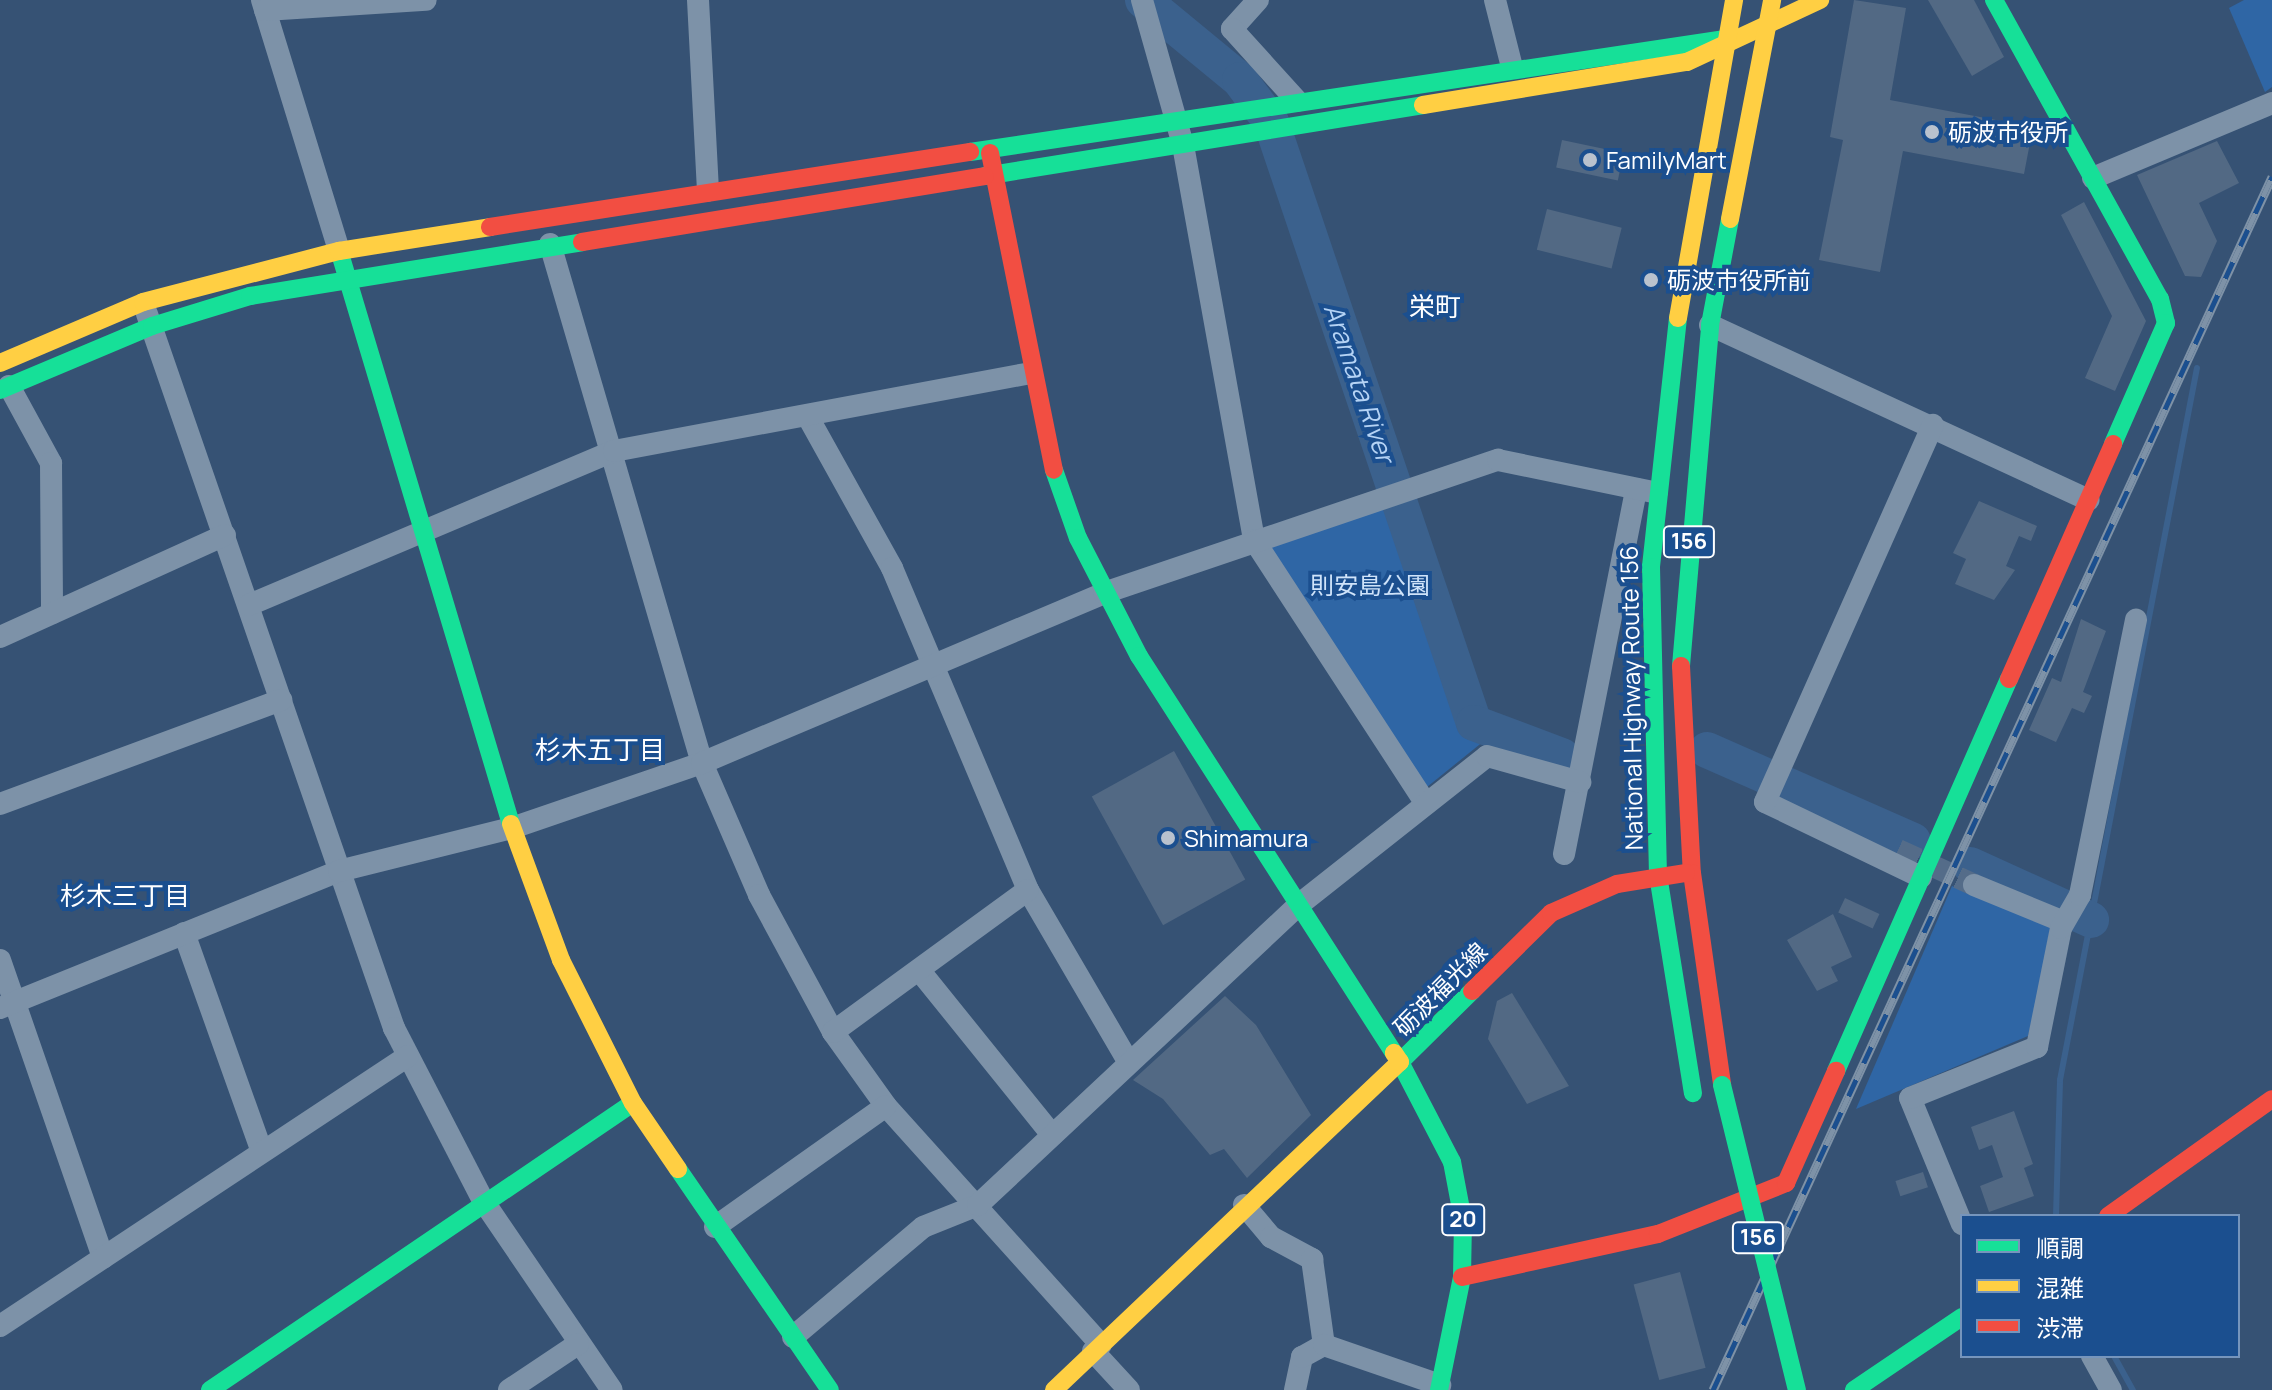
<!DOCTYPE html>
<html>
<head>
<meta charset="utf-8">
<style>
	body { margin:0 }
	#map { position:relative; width:2272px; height:1390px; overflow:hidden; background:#365274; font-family:Manrope,"Noto Sans JP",sans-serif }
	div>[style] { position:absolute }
	.green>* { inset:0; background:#2f66a5 }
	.stream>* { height:6px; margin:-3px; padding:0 3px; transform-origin:3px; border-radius:3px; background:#3b618d }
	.river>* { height:36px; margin:-18px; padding:0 18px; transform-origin:18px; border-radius:18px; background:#3b618d }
	.building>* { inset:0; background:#526984; transform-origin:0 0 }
	.street-tunnel>* { height:22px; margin-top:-11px; transform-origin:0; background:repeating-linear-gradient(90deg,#546c89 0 22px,transparent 0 33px) }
	.street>* { height:22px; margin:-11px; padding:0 11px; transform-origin:11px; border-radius:11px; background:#7d92a8 }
	.fast>* { height:18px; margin:-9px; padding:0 9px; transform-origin:9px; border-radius:9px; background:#16e098 }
	.slow>* { height:18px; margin:-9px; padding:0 9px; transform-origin:9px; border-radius:9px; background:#ffcf43 }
	.jam>* { height:18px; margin:-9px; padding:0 9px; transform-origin:9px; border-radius:9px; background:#f24e42 }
	.rail>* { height:9px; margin-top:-4.5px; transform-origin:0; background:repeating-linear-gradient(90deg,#1b4f8f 0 18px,#7e92a7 0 36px); box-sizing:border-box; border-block:2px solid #7e92a7 }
	.fast-bridge>* { height:18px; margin:-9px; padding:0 9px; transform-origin:9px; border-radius:9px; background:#16e098 }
	.dots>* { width:22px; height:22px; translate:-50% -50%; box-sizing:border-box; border:4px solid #1b4f8f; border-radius:50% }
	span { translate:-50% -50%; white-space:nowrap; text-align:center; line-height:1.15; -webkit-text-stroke:8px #1b4f8f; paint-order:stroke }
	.shield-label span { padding:2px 6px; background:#1b4f8f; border:2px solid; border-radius:6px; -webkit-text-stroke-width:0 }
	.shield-label { font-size:22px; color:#fff; font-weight:700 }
	.poi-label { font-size:24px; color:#fff }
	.left { translate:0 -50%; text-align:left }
	.park-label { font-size:24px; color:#cfe3fa }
	.street-label { font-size:24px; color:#fff }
	.neighbourhood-label { font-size:26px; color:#fff }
	.water-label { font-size:26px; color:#b5d3f5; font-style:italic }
	.legend { position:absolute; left:1960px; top:1214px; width:280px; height:144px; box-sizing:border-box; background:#1b4f8f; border:2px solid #7695bc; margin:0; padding:10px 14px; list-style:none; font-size:24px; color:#fff }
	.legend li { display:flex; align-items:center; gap:16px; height:40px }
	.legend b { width:40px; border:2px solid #7695bc }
</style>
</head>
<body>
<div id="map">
	<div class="green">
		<div style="clip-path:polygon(2244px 0,2272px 0,2272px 87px,2265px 92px,2229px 8px)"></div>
		<div style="clip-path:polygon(1409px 496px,1480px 705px,1500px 728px,1427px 787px,1263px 542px)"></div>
		<div style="clip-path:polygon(1952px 886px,2055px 925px,2028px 1036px,1856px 1109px)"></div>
	</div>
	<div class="stream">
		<div style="left:2056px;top:1216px;width:136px;rotate:-88.3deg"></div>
		<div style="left:2060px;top:1080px;width:725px;rotate:-79.11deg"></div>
		<div style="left:2114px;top:1356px;width:39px;rotate:61deg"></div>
	</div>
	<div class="river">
		<div style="left:1143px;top:0;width:126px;rotate:39.5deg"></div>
		<div style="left:1240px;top:80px;width:52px;rotate:53.6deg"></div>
		<div style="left:1271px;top:122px;width:634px;rotate:71.34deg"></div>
		<div style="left:1474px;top:723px;width:94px;rotate:20.6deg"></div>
		<div style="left:1707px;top:750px;width:225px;rotate:23.8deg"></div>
		<div style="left:1970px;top:865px;width:133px;rotate:24.4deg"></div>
	</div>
	<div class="building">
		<div style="clip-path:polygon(1854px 0,1906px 8px,1890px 100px,2033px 127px,2024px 174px,1903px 151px,1880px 272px,1819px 260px,1843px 140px,1830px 137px)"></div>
		<div style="clip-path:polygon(1928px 0,1974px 0,2004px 57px,1972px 76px)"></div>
		<div style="left:1562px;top:140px;width:63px;height:28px;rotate:12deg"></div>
		<div style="clip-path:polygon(2217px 141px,2239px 183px,2199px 203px,2217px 241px,2201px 277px,2185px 276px,2137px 175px)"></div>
		<div style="clip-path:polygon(2084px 202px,2146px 321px,2115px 391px,2085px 378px,2112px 316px,2061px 215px)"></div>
		<div style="left:1547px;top:209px;width:77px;height:42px;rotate:14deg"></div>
		<div style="clip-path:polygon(1979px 501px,2037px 526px,2031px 541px,2019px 536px,2006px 566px,2015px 570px,1994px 600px,1955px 584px,1966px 559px,1953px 553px)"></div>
		<div style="clip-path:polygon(2081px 619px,2106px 631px,2083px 692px,2092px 696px,2084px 713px,2072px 708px,2056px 742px,2029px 730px,2052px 678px,2061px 682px)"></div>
		<div style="left:1174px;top:751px;width:147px;height:94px;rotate:61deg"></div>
		<div style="left:1845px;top:898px;width:38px;height:16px;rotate:25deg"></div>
		<div style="clip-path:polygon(1833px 914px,1852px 957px,1831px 967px,1838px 981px,1817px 991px,1787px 940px)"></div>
		<div style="clip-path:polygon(1512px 993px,1569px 1086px,1527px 1104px,1488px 1039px,1497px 1001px)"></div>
		<div style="clip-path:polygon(1225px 996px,1256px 1025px,1311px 1115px,1247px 1178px,1224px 1149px,1210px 1155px,1163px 1099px,1133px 1080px)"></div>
		<div style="clip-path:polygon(2014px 1111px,2033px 1164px,2024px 1168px,2034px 1196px,1989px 1212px,1980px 1186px,2003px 1177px,1992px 1145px,1979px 1150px,1971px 1127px)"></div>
		<div style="left:1923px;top:1172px;width:16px;height:29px;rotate:72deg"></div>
		<div style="left:1680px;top:1272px;width:99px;height:48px;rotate:75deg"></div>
	</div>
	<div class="street-tunnel">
		<div style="left:1898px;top:850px;width:84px;rotate:24.7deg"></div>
	</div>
	<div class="street">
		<div style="left:262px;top:0;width:263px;rotate:72.9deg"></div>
		<div style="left:698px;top:0;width:191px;rotate:87deg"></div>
		<div style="left:1142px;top:0;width:151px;rotate:74.2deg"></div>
		<div style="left:1183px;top:145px;width:401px;rotate:79.8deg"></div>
		<div style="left:1254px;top:540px;width:315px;rotate:56.9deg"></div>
		<div style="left:1258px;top:0;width:39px;rotate:132deg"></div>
		<div style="left:1232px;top:29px;width:97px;rotate:47.9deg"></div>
		<div style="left:1495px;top:0;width:69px;rotate:75.8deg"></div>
		<div style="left:265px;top:10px;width:161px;rotate:-3.6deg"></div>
		<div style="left:2093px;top:178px;width:194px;rotate:-22.7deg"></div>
		<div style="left:550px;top:244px;width:541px;rotate:73.68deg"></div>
		<div style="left:702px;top:763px;width:144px;rotate:66.6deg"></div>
		<div style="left:759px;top:895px;width:156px;rotate:61.6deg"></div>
		<div style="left:833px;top:1032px;width:91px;rotate:54.4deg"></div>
		<div style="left:886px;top:1106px;width:321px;rotate:48deg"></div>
		<div style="left:147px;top:314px;width:756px;rotate:70.92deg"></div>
		<div style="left:394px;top:1028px;width:196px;rotate:62.7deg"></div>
		<div style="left:484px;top:1202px;width:227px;rotate:55.8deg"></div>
		<div style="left:1710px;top:325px;width:417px;rotate:24.8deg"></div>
		<div style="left:9px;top:386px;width:88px;rotate:61.4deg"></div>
		<div style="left:51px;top:463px;width:150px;rotate:89.6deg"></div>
		<div style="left:808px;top:417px;width:173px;rotate:60.9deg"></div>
		<div style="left:892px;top:568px;width:350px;rotate:67.1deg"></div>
		<div style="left:1028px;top:890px;width:200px;rotate:59.7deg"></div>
		<div style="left:249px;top:605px;width:396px;rotate:-22.9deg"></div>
		<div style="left:614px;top:451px;width:423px;rotate:-10.6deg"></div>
		<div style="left:0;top:637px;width:247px;rotate:-24.4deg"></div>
		<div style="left:0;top:804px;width:300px;rotate:-20.3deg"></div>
		<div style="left:1564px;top:854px;width:372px;rotate:-78.8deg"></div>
		<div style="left:1921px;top:877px;width:173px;rotate:-154.3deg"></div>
		<div style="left:1765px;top:802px;width:413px;rotate:-66deg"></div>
		<div style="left:1974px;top:885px;width:97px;rotate:22.3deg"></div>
		<div style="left:184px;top:933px;width:232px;rotate:70.4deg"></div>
		<div style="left:0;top:960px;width:315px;rotate:70.9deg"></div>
		<div style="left:919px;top:970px;width:212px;rotate:51.1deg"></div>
		<div style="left:0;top:1008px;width:366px;rotate:-22deg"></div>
		<div style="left:339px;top:871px;width:178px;rotate:-14deg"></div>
		<div style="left:512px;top:828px;width:201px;rotate:-18.9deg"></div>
		<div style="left:702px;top:763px;width:436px;rotate:-22.9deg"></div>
		<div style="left:1104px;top:593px;width:416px;rotate:-18.7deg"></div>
		<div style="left:1498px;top:460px;width:162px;rotate:11.7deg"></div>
		<div style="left:833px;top:1032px;width:241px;rotate:-36.1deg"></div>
		<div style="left:1244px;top:1205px;width:42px;rotate:49.8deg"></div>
		<div style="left:1271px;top:1237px;width:47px;rotate:28.2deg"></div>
		<div style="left:1312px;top:1259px;width:87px;rotate:82.1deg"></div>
		<div style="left:1962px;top:1224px;width:136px;rotate:-112.4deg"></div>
		<div style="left:1910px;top:1098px;width:137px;rotate:-21.9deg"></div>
		<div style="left:2037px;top:1047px;width:121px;rotate:-78.6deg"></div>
		<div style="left:2061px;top:928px;width:38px;rotate:-60deg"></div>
		<div style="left:2080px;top:895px;width:281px;rotate:-78.5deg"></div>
		<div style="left:715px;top:1227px;width:209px;rotate:-35.3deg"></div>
		<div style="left:0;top:1326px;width:489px;rotate:-33.5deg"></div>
		<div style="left:793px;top:1337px;width:170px;rotate:-40.2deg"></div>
		<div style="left:923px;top:1227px;width:59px;rotate:-21.8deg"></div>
		<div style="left:978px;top:1205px;width:436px;rotate:-43.1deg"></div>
		<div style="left:1296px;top:907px;width:243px;rotate:-38.3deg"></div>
		<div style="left:1487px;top:756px;width:97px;rotate:15.6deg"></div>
		<div style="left:1093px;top:1351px;width:53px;rotate:47.3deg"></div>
		<div style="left:2092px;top:1356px;width:39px;rotate:61deg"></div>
		<div style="left:509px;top:1390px;width:83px;rotate:-33.7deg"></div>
		<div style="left:1295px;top:1390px;width:34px;rotate:-78deg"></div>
		<div style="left:1302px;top:1357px;width:25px;rotate:-29deg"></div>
		<div style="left:1324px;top:1345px;width:123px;rotate:19deg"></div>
	</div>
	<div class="fast">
		<div style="left:1994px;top:0;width:342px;rotate:61deg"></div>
		<div style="left:2160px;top:299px;width:25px;rotate:76deg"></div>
		<div style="left:2166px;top:323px;width:132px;rotate:113.7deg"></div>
		<div style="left:970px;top:152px;width:762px;rotate:-8.52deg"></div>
		<div style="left:985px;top:176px;width:444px;rotate:-9.2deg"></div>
		<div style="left:341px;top:257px;width:592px;rotate:73.31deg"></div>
		<div style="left:1678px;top:318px;width:250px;rotate:96.2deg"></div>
		<div style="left:1651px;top:567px;width:308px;rotate:88.7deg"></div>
		<div style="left:1658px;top:875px;width:221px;rotate:80.9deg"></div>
		<div style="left:0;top:390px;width:165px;rotate:-22.8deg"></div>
		<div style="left:152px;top:326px;width:102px;rotate:-17deg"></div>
		<div style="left:250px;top:296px;width:336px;rotate:-9.2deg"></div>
		<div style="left:1054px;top:470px;width:72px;rotate:70.6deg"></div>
		<div style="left:1078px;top:538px;width:133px;rotate:62.7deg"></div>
		<div style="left:1139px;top:656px;width:472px;rotate:57.3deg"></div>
		<div style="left:1681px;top:666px;width:342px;rotate:-85.1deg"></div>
		<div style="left:1710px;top:325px;width:108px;rotate:-79.3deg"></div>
		<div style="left:1836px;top:1071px;width:428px;rotate:-66.2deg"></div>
		<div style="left:678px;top:1169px;width:268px;rotate:55.5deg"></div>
		<div style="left:210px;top:1390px;width:511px;rotate:-34.16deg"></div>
		<div style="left:1439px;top:1390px;width:115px;rotate:-78.5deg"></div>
		<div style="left:1462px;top:1277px;width:57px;rotate:-89deg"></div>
		<div style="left:1463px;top:1220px;width:59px;rotate:-100.7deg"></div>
		<div style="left:1452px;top:1162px;width:113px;rotate:-117.5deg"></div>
		<div style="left:1400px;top:1062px;width:101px;rotate:-44.6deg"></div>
		<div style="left:1854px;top:1390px;width:130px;rotate:-34.1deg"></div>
	</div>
	<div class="slow">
		<div style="left:1423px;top:105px;width:267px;rotate:-9.3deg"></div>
		<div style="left:1687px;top:62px;width:147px;rotate:-25deg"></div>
		<div style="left:1730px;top:219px;width:223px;rotate:-79.1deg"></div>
		<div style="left:1678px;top:318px;width:323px;rotate:-80deg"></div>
		<div style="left:0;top:363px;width:155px;rotate:-23.1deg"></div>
		<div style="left:143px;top:302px;width:203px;rotate:-14.6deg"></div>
		<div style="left:339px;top:251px;width:153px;rotate:-9deg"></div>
		<div style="left:511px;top:824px;width:145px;rotate:69.8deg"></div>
		<div style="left:561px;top:960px;width:160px;rotate:63.3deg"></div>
		<div style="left:633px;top:1103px;width:80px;rotate:55.7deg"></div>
		<div style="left:1054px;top:1390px;width:477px;rotate:-43.5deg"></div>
		<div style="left:1400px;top:1062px;width:11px;rotate:-124deg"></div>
	</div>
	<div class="jam">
		<div style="left:990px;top:153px;width:323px;rotate:78.6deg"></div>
		<div style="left:490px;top:227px;width:486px;rotate:-8.9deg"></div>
		<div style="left:582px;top:242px;width:408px;rotate:-9.3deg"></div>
		<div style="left:1681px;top:666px;width:207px;rotate:87deg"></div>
		<div style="left:1692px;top:873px;width:214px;rotate:81.9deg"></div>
		<div style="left:2009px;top:679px;width:257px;rotate:-66.1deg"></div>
		<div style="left:1472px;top:991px;width:111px;rotate:-44.6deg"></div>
		<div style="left:1551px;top:913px;width:72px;rotate:-23.7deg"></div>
		<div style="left:1617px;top:884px;width:70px;rotate:-9.1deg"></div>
		<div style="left:2108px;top:1216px;width:201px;rotate:-35.5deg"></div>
		<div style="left:1462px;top:1277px;width:201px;rotate:-12.4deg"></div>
		<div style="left:1658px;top:1234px;width:138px;rotate:-21.7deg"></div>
		<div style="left:1786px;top:1183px;width:123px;rotate:-65.9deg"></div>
	</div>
	<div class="rail">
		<div style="left:1713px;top:1390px;width:1336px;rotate:-65.26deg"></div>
	</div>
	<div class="fast-bridge">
		<div style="left:1722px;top:1085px;width:314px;rotate:76.2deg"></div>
	</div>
	<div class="dots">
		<div style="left:1932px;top:132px;background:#b9c2ce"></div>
		<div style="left:1590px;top:160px;background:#b9c2ce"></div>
		<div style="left:1651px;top:280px;background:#b9c2ce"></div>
		<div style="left:1168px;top:838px;background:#b9c2ce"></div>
	</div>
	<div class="shield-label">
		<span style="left:1689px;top:542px">156</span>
		<span style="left:1463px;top:1220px">20</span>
		<span style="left:1758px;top:1238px">156</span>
	</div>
	<div class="poi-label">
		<span class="left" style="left:1948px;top:132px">砺波市役所</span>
		<span class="left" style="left:1606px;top:160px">FamilyMart</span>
		<span class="left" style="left:1667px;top:280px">砺波市役所前</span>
		<span class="left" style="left:1184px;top:838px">Shimamura</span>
	</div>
	<div class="park-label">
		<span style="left:1370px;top:585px">則安島公園</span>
	</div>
	<div class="street-label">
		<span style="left:1631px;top:698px;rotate:-91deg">National Highway Route 156</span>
		<span style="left:1440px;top:989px;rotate:-45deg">砺波福光線</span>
	</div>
	<div class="neighbourhood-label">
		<span style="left:1435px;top:307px">栄町</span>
		<span style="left:600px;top:750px">杉木五丁目</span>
		<span style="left:125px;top:896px">杉木三丁目</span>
	</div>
	<div class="water-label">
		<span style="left:1359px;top:383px;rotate:71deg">Aramata River</span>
	</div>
	<ul class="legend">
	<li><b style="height:10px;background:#16e098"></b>順調</li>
	<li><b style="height:10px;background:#ffcf43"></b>混雑</li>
	<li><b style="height:10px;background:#f24e42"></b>渋滞</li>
	</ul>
</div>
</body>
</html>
